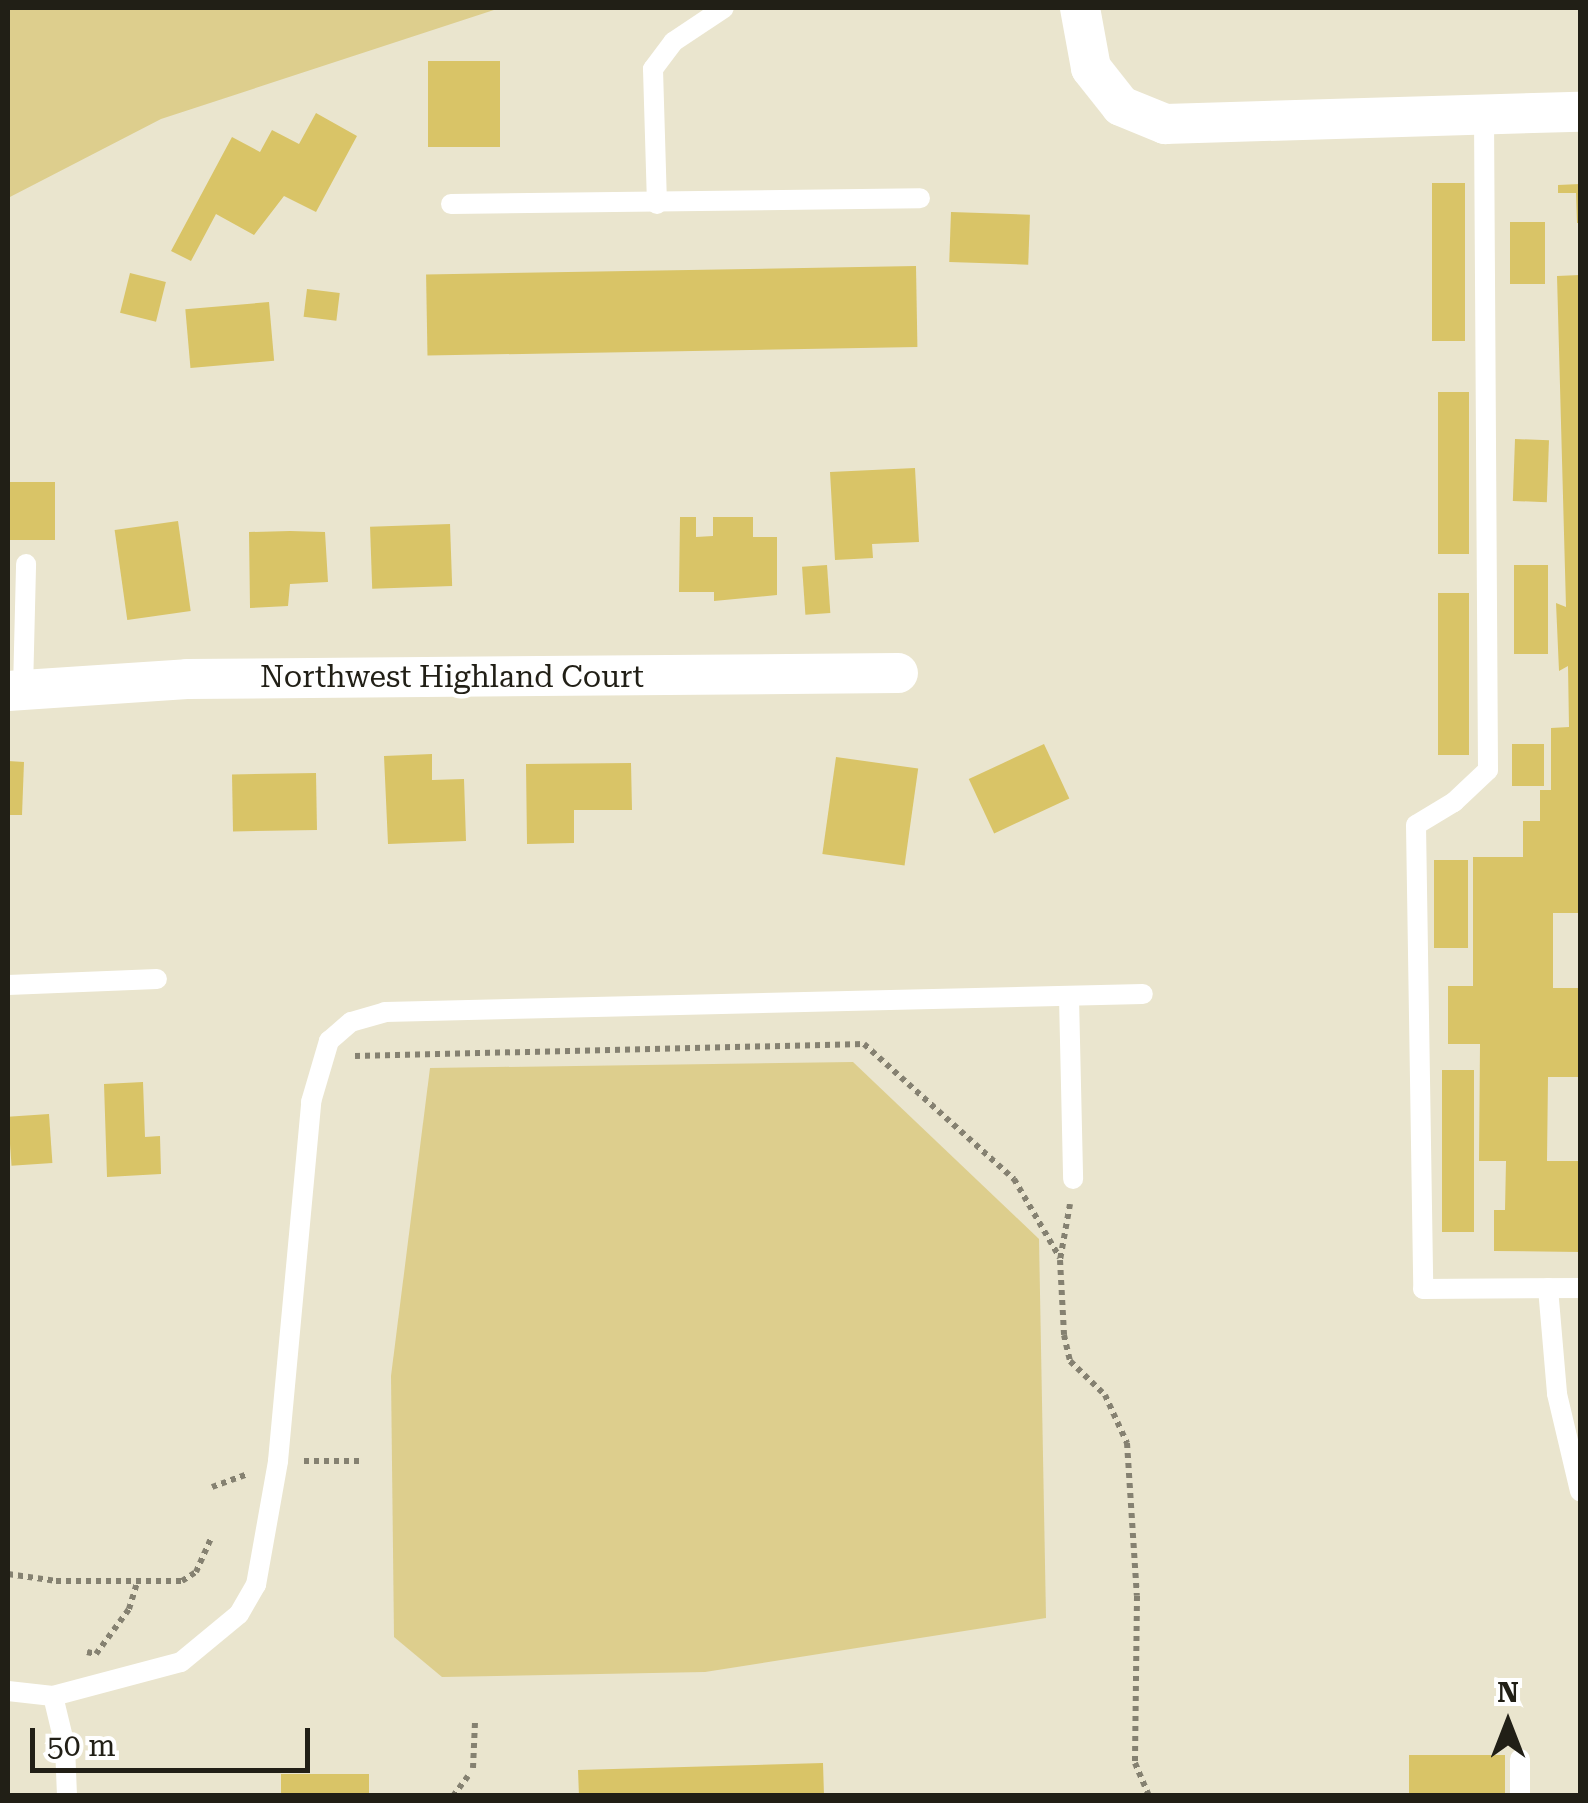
<!DOCTYPE html>
<html>
<head>
<meta charset="utf-8">
<style>
	body { margin:0 }
	#map { position:relative; width:1588px; height:1803px; overflow:hidden; background:#eae5ce; font-family:"Roboto Serif",serif }
	div>[style] { position:absolute }
	.green>* { inset:0; background:#ddce8d }
	.building>* { inset:0; background:#d9c467; transform-origin:0 0 }
	.path>* { height:6px; margin-top:-3px; transform-origin:0; background:repeating-linear-gradient(90deg,#858171 0 5px,transparent 0 10px) }
	.lane>* { height:20px; margin:-10px; padding:0 10px; transform-origin:10px; border-radius:10px; background:#fff }
	.street>* { height:40px; margin:-20px; padding:0 20px; transform-origin:20px; border-radius:20px; background:#fff }
	span { translate:-50% -50%; white-space:nowrap; text-align:center; line-height:1.15; -webkit-text-stroke:9px #fff; paint-order:stroke }
	.street-label { font-size:30px; color:#211f16 }
	.frame { position:absolute; inset:0; border:10px solid #211f16; pointer-events:none }
	.north { position:absolute; left:1458px; top:1673px; width:100px; height:100px; -webkit-text-stroke:8px #fff; paint-order:stroke; rotate:0deg; font-size:28px; font-weight:700; line-height:40px; text-align:center; color:#211f16 }
	.north::after { content:''; display:block; margin:auto; width:35px; height:45px; background:#211f16; clip-path:polygon(50% 0,100% 100%,50% 72%,0 100%) }
	.scale { position:absolute; left:30px; top:1728px; width:280px; height:45px; box-sizing:border-box; border:5px solid #211f16; border-top:0; padding-left:12px; font-size:30px; line-height:35px; white-space:nowrap; color:#211f16; -webkit-text-stroke:8px #fff; paint-order:stroke }
</style>
</head>
<body>
<div id="map">
	<div class="green">
		<div style="clip-path:polygon(8px 8px,500px 8px,161px 119px,8px 198px)"></div>
		<div style="clip-path:polygon(853px 1062px,1039px 1239px,1046px 1618px,705px 1672px,442px 1677px,394px 1637px,391px 1376px,430px 1068px)"></div>
	</div>
	<div class="building">
		<div style="left:428px;top:61px;width:72px;height:86px"></div>
		<div style="clip-path:polygon(316px 113px,357px 136px,316px 212px,284px 196px,254px 235px,216px 214px,191px 261px,171px 251px,232px 137px,260px 152px,272px 130px,299px 144px)"></div>
		<div style="left:1432px;top:183px;width:33px;height:158px"></div>
		<div style="clip-path:polygon(1580px 184px,1580px 223px,1577px 223px,1576px 193px,1558px 193px,1558px 185px)"></div>
		<div style="left:951px;top:212px;width:79px;height:50px;rotate:2deg"></div>
		<div style="left:1510px;top:222px;width:35px;height:62px"></div>
		<div style="left:916px;top:266px;width:81px;height:490px;rotate:89deg"></div>
		<div style="left:130px;top:273px;width:37px;height:41px;rotate:14deg"></div>
		<div style="clip-path:polygon(1580px 275px,1580px 913px,1553px 913px,1553px 988px,1580px 988px,1580px 1077px,1548px 1077px,1547px 1161px,1580px 1161px,1580px 1252px,1494px 1251px,1494px 1210px,1505px 1210px,1506px 1161px,1479px 1161px,1480px 1044px,1448px 1044px,1448px 986px,1473px 986px,1473px 857px,1523px 857px,1523px 821px,1540px 821px,1540px 790px,1551px 790px,1551px 728px,1569px 727px,1568px 666px,1559px 671px,1556px 603px,1566px 607px,1557px 276px)"></div>
		<div style="left:307px;top:289px;width:33px;height:28px;rotate:7deg"></div>
		<div style="left:269px;top:302px;width:59px;height:84px;rotate:85deg"></div>
		<div style="left:1438px;top:392px;width:31px;height:162px"></div>
		<div style="left:1515px;top:439px;width:34px;height:62px;rotate:2deg"></div>
		<div style="clip-path:polygon(915px 468px,919px 542px,872px 544px,873px 558px,835px 560px,830px 472px)"></div>
		<div style="left:8px;top:482px;width:47px;height:58px"></div>
		<div style="clip-path:polygon(680px 517px,696px 517px,696px 537px,713px 536px,713px 517px,753px 517px,753px 537px,777px 537px,777px 595px,714px 601px,714px 592px,679px 592px)"></div>
		<div style="left:178px;top:521px;width:91px;height:64px;rotate:82deg"></div>
		<div style="left:450px;top:524px;width:62px;height:80px;rotate:88deg"></div>
		<div style="clip-path:polygon(290px 531px,325px 532px,328px 582px,290px 584px,288px 606px,250px 608px,249px 532px)"></div>
		<div style="left:827px;top:565px;width:48px;height:25px;rotate:86deg"></div>
		<div style="left:1514px;top:565px;width:34px;height:89px"></div>
		<div style="left:1438px;top:593px;width:31px;height:162px"></div>
		<div style="left:1044px;top:744px;width:60px;height:83px;rotate:65deg"></div>
		<div style="left:1544px;top:744px;width:42px;height:32px;rotate:90deg"></div>
		<div style="clip-path:polygon(432px 754px,432px 780px,464px 779px,466px 841px,388px 844px,384px 756px)"></div>
		<div style="left:836px;top:757px;width:83px;height:98px;rotate:8deg"></div>
		<div style="clip-path:polygon(8px 761px,24px 762px,22px 815px,8px 815px)"></div>
		<div style="clip-path:polygon(631px 763px,632px 810px,574px 810px,574px 843px,527px 844px,526px 764px)"></div>
		<div style="left:316px;top:773px;width:57px;height:84px;rotate:89deg"></div>
		<div style="left:1434px;top:860px;width:34px;height:88px"></div>
		<div style="left:1442px;top:1070px;width:32px;height:162px"></div>
		<div style="clip-path:polygon(143px 1082px,145px 1137px,160px 1136px,161px 1174px,107px 1177px,104px 1084px)"></div>
		<div style="left:49px;top:1114px;width:49px;height:41px;rotate:86deg"></div>
		<div style="left:1409px;top:1755px;width:96px;height:41px"></div>
		<div style="clip-path:polygon(823px 1763px,824px 1796px,579px 1796px,578px 1770px)"></div>
		<div style="left:281px;top:1774px;width:88px;height:22px"></div>
	</div>
	<div class="path">
		<div style="left:355px;top:1056px;width:509px;rotate:-1.35deg"></div>
		<div style="left:864px;top:1044px;width:202px;rotate:42deg"></div>
		<div style="left:1014px;top:1179px;width:91px;rotate:59.8deg"></div>
		<div style="left:1070px;top:1204px;width:57px;rotate:100.1deg"></div>
		<div style="left:1060px;top:1260px;width:75px;rotate:86.9deg"></div>
		<div style="left:1064px;top:1335px;width:27px;rotate:77deg"></div>
		<div style="left:1070px;top:1361px;width:49px;rotate:44.2deg"></div>
		<div style="left:1105px;top:1395px;width:53px;rotate:65.4deg"></div>
		<div style="left:1127px;top:1443px;width:153px;rotate:86.3deg"></div>
		<div style="left:1137px;top:1596px;width:167px;rotate:90.7deg"></div>
		<div style="left:1135px;top:1763px;width:36px;rotate:67deg"></div>
		<div style="left:304px;top:1461px;width:58px"></div>
		<div style="left:212px;top:1487px;width:37px;rotate:-20deg"></div>
		<div style="left:8px;top:1574px;width:49px;rotate:8.3deg"></div>
		<div style="left:56px;top:1581px;width:126px"></div>
		<div style="left:182px;top:1581px;width:17px;rotate:-33deg"></div>
		<div style="left:196px;top:1572px;width:36px;rotate:-66deg"></div>
		<div style="left:87px;top:1652px;width:9px;rotate:13deg"></div>
		<div style="left:96px;top:1654px;width:56px;rotate:-53.7deg"></div>
		<div style="left:129px;top:1609px;width:27px;rotate:-73deg"></div>
		<div style="left:473px;top:1768px;width:46px;rotate:-87.5deg"></div>
		<div style="left:453px;top:1796px;width:25px;rotate:-53deg"></div>
	</div>
	<div class="lane">
		<div style="left:1484px;top:116px;width:654px;rotate:89.65deg"></div>
		<div style="left:1488px;top:770px;width:47px;rotate:136.7deg"></div>
		<div style="left:1454px;top:802px;width:44px;rotate:148.8deg"></div>
		<div style="left:1416px;top:825px;width:464px;rotate:89.1deg"></div>
		<div style="left:1423px;top:1289px;width:157px;rotate:-0.4deg"></div>
		<div style="left:451px;top:204px;width:469px;rotate:-0.7deg"></div>
		<div style="left:657px;top:204px;width:135px;rotate:-91.7deg"></div>
		<div style="left:653px;top:69px;width:34px;rotate:-53deg"></div>
		<div style="left:673px;top:42px;width:61px;rotate:-33.7deg"></div>
		<div style="left:23px;top:690px;width:126px;rotate:-88.6deg"></div>
		<div style="left:8px;top:985px;width:149px;rotate:-2.3deg"></div>
		<div style="left:1069px;top:997px;width:182px;rotate:88.7deg"></div>
		<div style="left:1548px;top:1288px;width:106px;rotate:85.1deg"></div>
		<div style="left:1557px;top:1394px;width:100px;rotate:76.7deg"></div>
		<div style="left:8px;top:1691px;width:45px;rotate:6.3deg"></div>
		<div style="left:53px;top:1696px;width:132px;rotate:-14.9deg"></div>
		<div style="left:181px;top:1662px;width:75px;rotate:-39.6deg"></div>
		<div style="left:239px;top:1614px;width:34px;rotate:-60deg"></div>
		<div style="left:256px;top:1585px;width:126px;rotate:-79.9deg"></div>
		<div style="left:278px;top:1461px;width:361px;rotate:-84.7deg"></div>
		<div style="left:311px;top:1102px;width:64px;rotate:-73.6deg"></div>
		<div style="left:329px;top:1041px;width:29px;rotate:-41deg"></div>
		<div style="left:351px;top:1022px;width:35px;rotate:-16deg"></div>
		<div style="left:385px;top:1012px;width:758px;rotate:-1.36deg"></div>
		<div style="left:53px;top:1696px;width:51px;rotate:76.5deg"></div>
		<div style="left:65px;top:1746px;width:50px;rotate:87.7deg"></div>
		<div style="left:1520px;top:1759px;width:37px;rotate:90deg"></div>
	</div>
	<div class="street">
		<div style="left:1080px;top:8px;width:61px;rotate:79.6deg"></div>
		<div style="left:1091px;top:68px;width:48px;rotate:51.7deg"></div>
		<div style="left:1121px;top:106px;width:48px;rotate:22.2deg"></div>
		<div style="left:1165px;top:124px;width:415px;rotate:-1.7deg"></div>
		<div style="left:8px;top:691px;width:179px;rotate:-3.8deg"></div>
		<div style="left:187px;top:679px;width:711px;rotate:-0.48deg"></div>
	</div>
	<div class="street-label">
		<span style="left:452px;top:677px">Northwest Highland Court</span>
	</div>
	<div class="frame"></div>
	<div class="north">N</div>
	<div class="scale">50 m</div>
</div>
</body>
</html>
